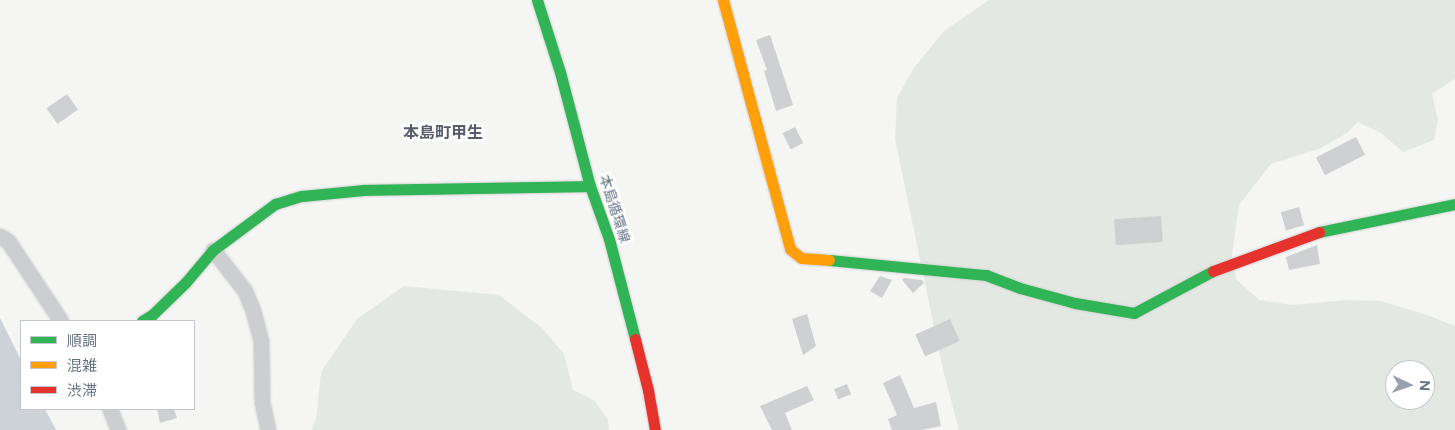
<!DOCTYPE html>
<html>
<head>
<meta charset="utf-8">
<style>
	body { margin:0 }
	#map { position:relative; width:1455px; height:430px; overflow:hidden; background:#f5f5f4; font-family:Figtree,"Noto Sans JP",sans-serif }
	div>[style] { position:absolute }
	.green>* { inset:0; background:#e4e8e2 }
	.water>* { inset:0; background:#cdd3d7 }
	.building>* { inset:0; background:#ced0d1; transform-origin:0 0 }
	.roads { filter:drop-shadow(0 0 1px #d2d3d4) drop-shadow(0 0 1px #d2d3d4) }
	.street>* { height:15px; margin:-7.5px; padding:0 7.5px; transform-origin:7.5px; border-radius:7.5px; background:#cdcecf }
	.fast>* { height:11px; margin:-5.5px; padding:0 5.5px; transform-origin:5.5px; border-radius:5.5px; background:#30b455 }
	.slow>* { height:11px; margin:-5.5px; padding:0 5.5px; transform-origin:5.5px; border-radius:5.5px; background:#ff9f0a }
	.jam>* { height:11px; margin:-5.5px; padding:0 5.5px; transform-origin:5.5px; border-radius:5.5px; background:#e5322d }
	span { translate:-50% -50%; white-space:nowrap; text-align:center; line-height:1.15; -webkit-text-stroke:5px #fff; paint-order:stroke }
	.street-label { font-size:14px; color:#667384 }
	.quarter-label { font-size:16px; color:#545d69; font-weight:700 }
	.legend { position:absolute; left:20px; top:320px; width:175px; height:90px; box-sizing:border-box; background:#fff; border:1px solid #c2c7ce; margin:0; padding:6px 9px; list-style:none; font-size:15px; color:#667384 }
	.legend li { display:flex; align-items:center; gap:10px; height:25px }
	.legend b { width:25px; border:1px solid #c2c7ce }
	.north { position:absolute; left:1385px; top:360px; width:50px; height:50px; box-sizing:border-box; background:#fff; border:1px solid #c2c7ce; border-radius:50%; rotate:93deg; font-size:14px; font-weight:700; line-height:20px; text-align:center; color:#667384 }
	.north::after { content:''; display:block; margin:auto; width:18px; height:22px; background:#98a0ab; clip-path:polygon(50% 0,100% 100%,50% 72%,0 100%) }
</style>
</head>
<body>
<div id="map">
	<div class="green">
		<div style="clip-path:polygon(evenodd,989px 0,1455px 0,1455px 79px,1432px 94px,1438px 120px,1434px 140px,1403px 152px,1381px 133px,1358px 122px,1347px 133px,1321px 148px,1271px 164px,1239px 205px,1232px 254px,1236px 279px,1259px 300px,1292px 305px,1347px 300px,1381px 301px,1427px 315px,1455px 326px,1455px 430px,959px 430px,943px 370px,895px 139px,897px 98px,913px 69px,944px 31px,989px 0,1395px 370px,1425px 370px,1425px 400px,1395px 400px,1395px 370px)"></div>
		<div style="clip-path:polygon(404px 286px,499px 295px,542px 328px,564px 354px,573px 390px,594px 400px,608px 420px,609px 430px,311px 430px,316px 420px,321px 372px,357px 319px)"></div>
	</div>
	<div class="water">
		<div style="clip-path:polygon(0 318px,21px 360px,21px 409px,45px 409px,56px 430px,0 430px)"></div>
	</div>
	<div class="building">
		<div style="clip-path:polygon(770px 35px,793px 105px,776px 111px,764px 71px,767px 70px,756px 40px)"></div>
		<div style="left:67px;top:94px;width:19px;height:25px;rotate:55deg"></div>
		<div style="left:795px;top:127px;width:18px;height:14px;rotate:63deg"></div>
		<div style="left:1356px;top:137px;width:20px;height:45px;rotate:63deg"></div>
		<div style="left:1299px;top:207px;width:19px;height:19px;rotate:74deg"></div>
		<div style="left:1161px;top:216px;width:26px;height:47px;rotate:86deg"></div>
		<div style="clip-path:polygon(1317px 245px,1320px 264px,1289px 270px,1286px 257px)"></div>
		<div style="clip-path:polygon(880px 276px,892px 280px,882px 298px,870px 291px)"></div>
		<div style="clip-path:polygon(904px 278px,922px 280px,924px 283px,913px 293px,902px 280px)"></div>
		<div style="clip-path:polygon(807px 314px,816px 346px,803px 355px,792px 319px)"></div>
		<div style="left:950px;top:319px;width:24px;height:38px;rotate:66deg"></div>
		<div style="clip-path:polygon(900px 375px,914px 408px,936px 402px,941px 426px,921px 430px,892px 430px,888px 419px,897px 415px,883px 383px)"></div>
		<div style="left:847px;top:384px;width:11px;height:14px;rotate:68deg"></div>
		<div style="clip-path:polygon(807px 386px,814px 400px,785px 413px,792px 430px,772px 430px,760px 406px)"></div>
		<div style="clip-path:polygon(157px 409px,174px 409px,177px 418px,160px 423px)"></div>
	</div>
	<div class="roads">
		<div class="street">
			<div style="left:0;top:236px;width:9px;rotate:32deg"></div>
			<div style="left:8px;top:241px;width:96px;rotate:56.5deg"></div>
			<div style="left:213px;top:250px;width:52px;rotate:52deg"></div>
			<div style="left:245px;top:291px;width:22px;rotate:68deg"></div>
			<div style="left:253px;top:311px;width:31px;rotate:75deg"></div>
			<div style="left:261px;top:341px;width:61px;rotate:89.1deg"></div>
			<div style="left:262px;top:402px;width:29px;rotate:78deg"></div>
			<div style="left:110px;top:409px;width:22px;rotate:69deg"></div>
		</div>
		<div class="fast">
			<div style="left:537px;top:0;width:76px;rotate:72.3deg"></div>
			<div style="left:560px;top:72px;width:118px;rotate:75.3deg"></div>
			<div style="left:590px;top:186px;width:56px;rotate:70.3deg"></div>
			<div style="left:609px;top:239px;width:103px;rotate:75.4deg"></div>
			<div style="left:1319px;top:232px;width:139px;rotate:-11.6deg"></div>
			<div style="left:829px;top:260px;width:158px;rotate:5.5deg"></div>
			<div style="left:986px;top:275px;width:36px;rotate:21deg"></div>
			<div style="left:1020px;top:288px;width:57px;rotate:15.3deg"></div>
			<div style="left:1075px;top:303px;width:60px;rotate:9.6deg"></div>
			<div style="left:1134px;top:313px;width:89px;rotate:-28deg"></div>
			<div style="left:142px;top:321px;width:12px;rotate:-31deg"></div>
			<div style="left:152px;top:315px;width:47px;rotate:-44.1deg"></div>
			<div style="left:186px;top:282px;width:42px;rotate:-49.8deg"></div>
			<div style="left:213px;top:250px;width:77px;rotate:-36.6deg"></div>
			<div style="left:275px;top:204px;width:28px;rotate:-17deg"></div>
			<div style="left:302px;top:196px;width:62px;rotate:-5.5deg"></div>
			<div style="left:364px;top:190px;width:226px;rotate:-1deg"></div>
		</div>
		<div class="slow">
			<div style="left:723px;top:0;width:258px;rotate:74.9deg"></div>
			<div style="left:790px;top:249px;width:14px;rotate:39deg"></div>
			<div style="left:801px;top:258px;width:28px;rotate:4deg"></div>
		</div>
		<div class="jam">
			<div style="left:1213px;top:271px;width:113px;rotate:-20.2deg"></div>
			<div style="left:635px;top:339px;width:53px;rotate:75.7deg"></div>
			<div style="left:648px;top:390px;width:41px;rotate:80.1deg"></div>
		</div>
	</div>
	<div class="street-label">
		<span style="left:614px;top:209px;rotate:72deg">本島循環線</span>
	</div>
	<div class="quarter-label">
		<span style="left:443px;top:133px">本島町甲生</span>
	</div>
	<ul class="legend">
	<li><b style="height:6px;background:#30b455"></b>順調</li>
	<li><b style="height:6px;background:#ff9f0a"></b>混雑</li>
	<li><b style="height:6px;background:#e5322d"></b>渋滞</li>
	</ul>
	<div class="north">N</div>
</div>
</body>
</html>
